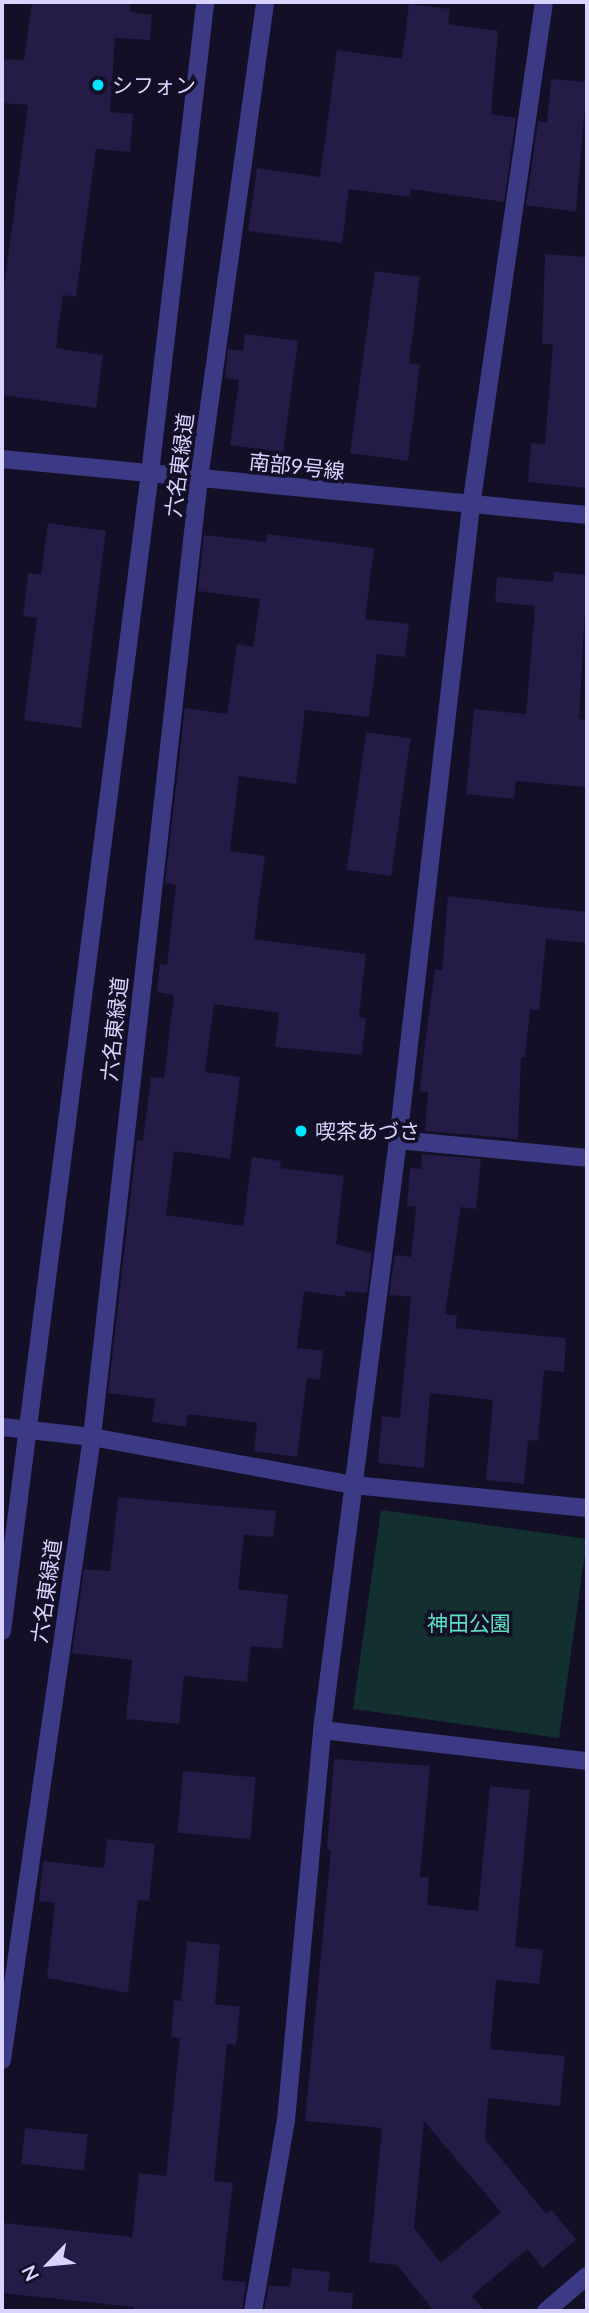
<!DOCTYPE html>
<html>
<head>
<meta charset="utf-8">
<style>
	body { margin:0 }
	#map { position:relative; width:589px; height:2313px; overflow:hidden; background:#130f26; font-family:Lato,"Noto Sans JP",sans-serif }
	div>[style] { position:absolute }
	.green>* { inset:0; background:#12302f; transform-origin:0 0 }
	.building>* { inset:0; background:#241b47; transform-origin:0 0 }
	.minor>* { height:18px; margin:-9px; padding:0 9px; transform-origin:9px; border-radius:9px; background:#3d3a85 }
	.dots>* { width:19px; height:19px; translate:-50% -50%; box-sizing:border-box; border:4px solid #130f26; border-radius:50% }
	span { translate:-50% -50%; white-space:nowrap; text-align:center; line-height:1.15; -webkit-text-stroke:7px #130f26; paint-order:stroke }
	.poi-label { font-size:21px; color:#d9d4ff }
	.left { translate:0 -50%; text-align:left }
	.street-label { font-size:21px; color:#d9d4ff }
	.park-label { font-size:21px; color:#5fe0c0 }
	.frame { position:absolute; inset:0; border:4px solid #d9d4ff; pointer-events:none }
	.north { position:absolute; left:14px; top:2229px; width:70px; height:70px; -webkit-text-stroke:5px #130f26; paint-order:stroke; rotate:244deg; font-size:19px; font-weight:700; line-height:28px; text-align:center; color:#d9d4ff }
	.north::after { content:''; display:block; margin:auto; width:24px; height:32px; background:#d9d4ff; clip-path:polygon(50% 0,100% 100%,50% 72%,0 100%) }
</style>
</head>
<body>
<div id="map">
	<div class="green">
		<div style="left:381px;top:1510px;width:208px;height:201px;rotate:8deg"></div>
	</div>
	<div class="building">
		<div style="clip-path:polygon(32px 2px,130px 2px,130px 12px,152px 15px,150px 40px,115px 38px,110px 112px,133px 114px,130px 152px,96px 149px,76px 297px,63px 295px,56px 348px,103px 355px,96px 408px,2px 395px,2px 302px,28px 105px,2px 103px,2px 59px,24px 60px)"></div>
		<div style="clip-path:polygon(409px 4px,450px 9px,448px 24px,498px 31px,491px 114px,516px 118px,504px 202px,411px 189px,410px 197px,349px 189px,342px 243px,248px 231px,257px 168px,320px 177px,337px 50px,402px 59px)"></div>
		<div style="clip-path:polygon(551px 79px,587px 82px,576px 212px,526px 205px,538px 121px,547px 123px)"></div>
		<div style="clip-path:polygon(545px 254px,587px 257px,587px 488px,528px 482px,531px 443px,545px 444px,553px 344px,542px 344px)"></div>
		<div style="clip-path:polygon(375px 271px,420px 277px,409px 363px,420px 365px,408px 461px,350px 453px)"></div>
		<div style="clip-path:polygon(245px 334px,298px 341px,283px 452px,230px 445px,239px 380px,225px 378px,226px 370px,228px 349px,243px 351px)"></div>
		<div style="clip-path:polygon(48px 523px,106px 531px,81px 728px,24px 720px,37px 618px,23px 616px,28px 573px,41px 575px)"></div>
		<div style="clip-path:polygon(267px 534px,374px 548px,365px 619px,409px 624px,405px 657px,377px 654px,369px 717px,305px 710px,296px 784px,239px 776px,230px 851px,265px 856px,254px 939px,366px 954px,359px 1017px,366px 1018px,362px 1055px,275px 1047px,279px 1013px,214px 1004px,205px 1072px,240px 1077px,230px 1159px,174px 1151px,166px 1215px,243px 1226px,252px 1157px,281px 1161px,280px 1168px,344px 1176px,336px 1244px,372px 1253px,367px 1293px,346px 1291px,345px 1297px,304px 1291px,297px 1348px,323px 1351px,320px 1380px,307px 1378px,297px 1457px,254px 1451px,257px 1423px,188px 1414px,186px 1427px,152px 1422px,155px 1399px,108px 1393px,137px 1140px,143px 1141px,151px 1077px,164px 1078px,174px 995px,157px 992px,160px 964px,167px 965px,176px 885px,165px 883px,185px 708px,227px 714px,237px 644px,253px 647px,260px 599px,198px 591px,204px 535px,266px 542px)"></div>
		<div style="clip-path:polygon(554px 572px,587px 575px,579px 719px,587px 720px,585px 787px,516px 781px,514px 799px,466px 794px,474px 709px,526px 714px,535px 606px,495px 602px,497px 577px,553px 582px)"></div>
		<div style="left:366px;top:732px;width:45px;height:139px;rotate:8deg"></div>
		<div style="clip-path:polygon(448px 896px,587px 912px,587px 943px,546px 939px,539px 1010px,530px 1010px,525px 1057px,521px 1057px,518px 1139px,425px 1131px,428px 1092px,420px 1091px,423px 1059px,435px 969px,442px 970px)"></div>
		<div style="clip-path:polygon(422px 1154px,481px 1159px,476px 1209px,461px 1207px,445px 1314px,457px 1315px,456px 1328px,566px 1338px,564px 1372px,544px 1370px,538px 1441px,528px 1440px,524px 1484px,486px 1480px,493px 1400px,430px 1393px,424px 1468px,378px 1463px,382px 1416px,400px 1418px,411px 1297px,389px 1295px,395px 1255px,411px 1257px,416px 1207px,407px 1206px,410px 1168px,421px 1169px)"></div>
		<div style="clip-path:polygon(118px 1497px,276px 1511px,273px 1537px,244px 1535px,238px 1589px,288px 1595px,282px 1649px,251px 1646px,247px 1682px,184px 1676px,179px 1724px,126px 1719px,132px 1660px,72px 1653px,84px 1569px,110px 1571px)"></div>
		<div style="clip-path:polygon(evenodd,334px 1759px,430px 1766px,420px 1877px,429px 1877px,427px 1905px,478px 1911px,490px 1786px,530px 1790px,515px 1947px,543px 1950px,539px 1984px,496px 1980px,490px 2049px,565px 2056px,560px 2106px,488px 2098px,485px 2139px,546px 2214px,551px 2210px,576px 2239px,543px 2268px,527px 2249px,472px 2296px,485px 2311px,434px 2311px,397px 2265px,369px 2262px,382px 2128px,305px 2121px,331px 1850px,327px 1849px,334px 1759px,424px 2121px,501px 2212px,441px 2263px,414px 2228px,424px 2121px)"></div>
		<div style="left:183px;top:1771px;width:73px;height:62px;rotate:5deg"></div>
		<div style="clip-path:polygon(107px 1839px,155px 1844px,149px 1901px,138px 1900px,128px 1993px,47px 1978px,55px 1903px,39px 1901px,43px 1861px,104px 1868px)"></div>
		<div style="clip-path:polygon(187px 1941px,220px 1945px,215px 2004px,240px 2007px,236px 2045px,227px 2044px,214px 2181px,233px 2183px,222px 2280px,246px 2282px,242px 2311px,134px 2311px,134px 2307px,2px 2293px,4px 2223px,132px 2237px,139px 2173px,166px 2176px,180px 2038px,171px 2037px,174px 2000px,181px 2001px)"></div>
		<div style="left:25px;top:2128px;width:63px;height:36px;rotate:6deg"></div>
		<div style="clip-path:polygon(292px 2268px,330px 2272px,328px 2291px,353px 2293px,352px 2311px,264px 2311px,269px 2285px,290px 2287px)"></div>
	</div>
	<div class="minor">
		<div style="left:2px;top:459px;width:588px;rotate:5.47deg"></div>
		<div style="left:398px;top:1140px;width:190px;rotate:5.4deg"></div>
		<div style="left:2px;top:1427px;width:91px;rotate:6.3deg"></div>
		<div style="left:92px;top:1437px;width:265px;rotate:10.4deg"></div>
		<div style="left:353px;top:1485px;width:235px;rotate:5.6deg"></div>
		<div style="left:2px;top:1631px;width:1167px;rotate:-82.72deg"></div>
		<div style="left:150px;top:473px;width:474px;rotate:-83.3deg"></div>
		<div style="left:322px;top:1730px;width:267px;rotate:6.7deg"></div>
		<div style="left:2px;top:2060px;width:629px;rotate:-81.78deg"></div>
		<div style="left:92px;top:1437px;width:964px;rotate:-83.63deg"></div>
		<div style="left:199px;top:479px;width:482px;rotate:-82.1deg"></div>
		<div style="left:253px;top:2311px;width:194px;rotate:-80.2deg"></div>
		<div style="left:286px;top:2120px;width:392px;rotate:-84.7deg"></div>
		<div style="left:322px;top:1730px;width:595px;rotate:-82.66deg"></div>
		<div style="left:398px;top:1140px;width:638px;rotate:-83.43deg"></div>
		<div style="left:471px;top:506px;width:509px;rotate:-81.76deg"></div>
		<div style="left:546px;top:2311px;width:54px;rotate:-40.5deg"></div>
	</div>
	<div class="dots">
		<div style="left:98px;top:85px;background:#00e5ff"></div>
		<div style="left:301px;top:1131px;background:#00e5ff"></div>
	</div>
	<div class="poi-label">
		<span class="left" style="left:112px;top:85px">シフォン</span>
		<span class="left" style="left:315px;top:1131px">喫茶あづさ</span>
	</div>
	<div class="street-label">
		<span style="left:179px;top:465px;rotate:-83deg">六名東緑道</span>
		<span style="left:297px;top:466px;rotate:6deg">南部9号線</span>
		<span style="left:114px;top:1029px;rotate:-84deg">六名東緑道</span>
		<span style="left:46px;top:1591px;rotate:-82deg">六名東緑道</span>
	</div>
	<div class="park-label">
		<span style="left:469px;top:1623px">神田公園</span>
	</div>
	<div class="frame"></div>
	<div class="north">N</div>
</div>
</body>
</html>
